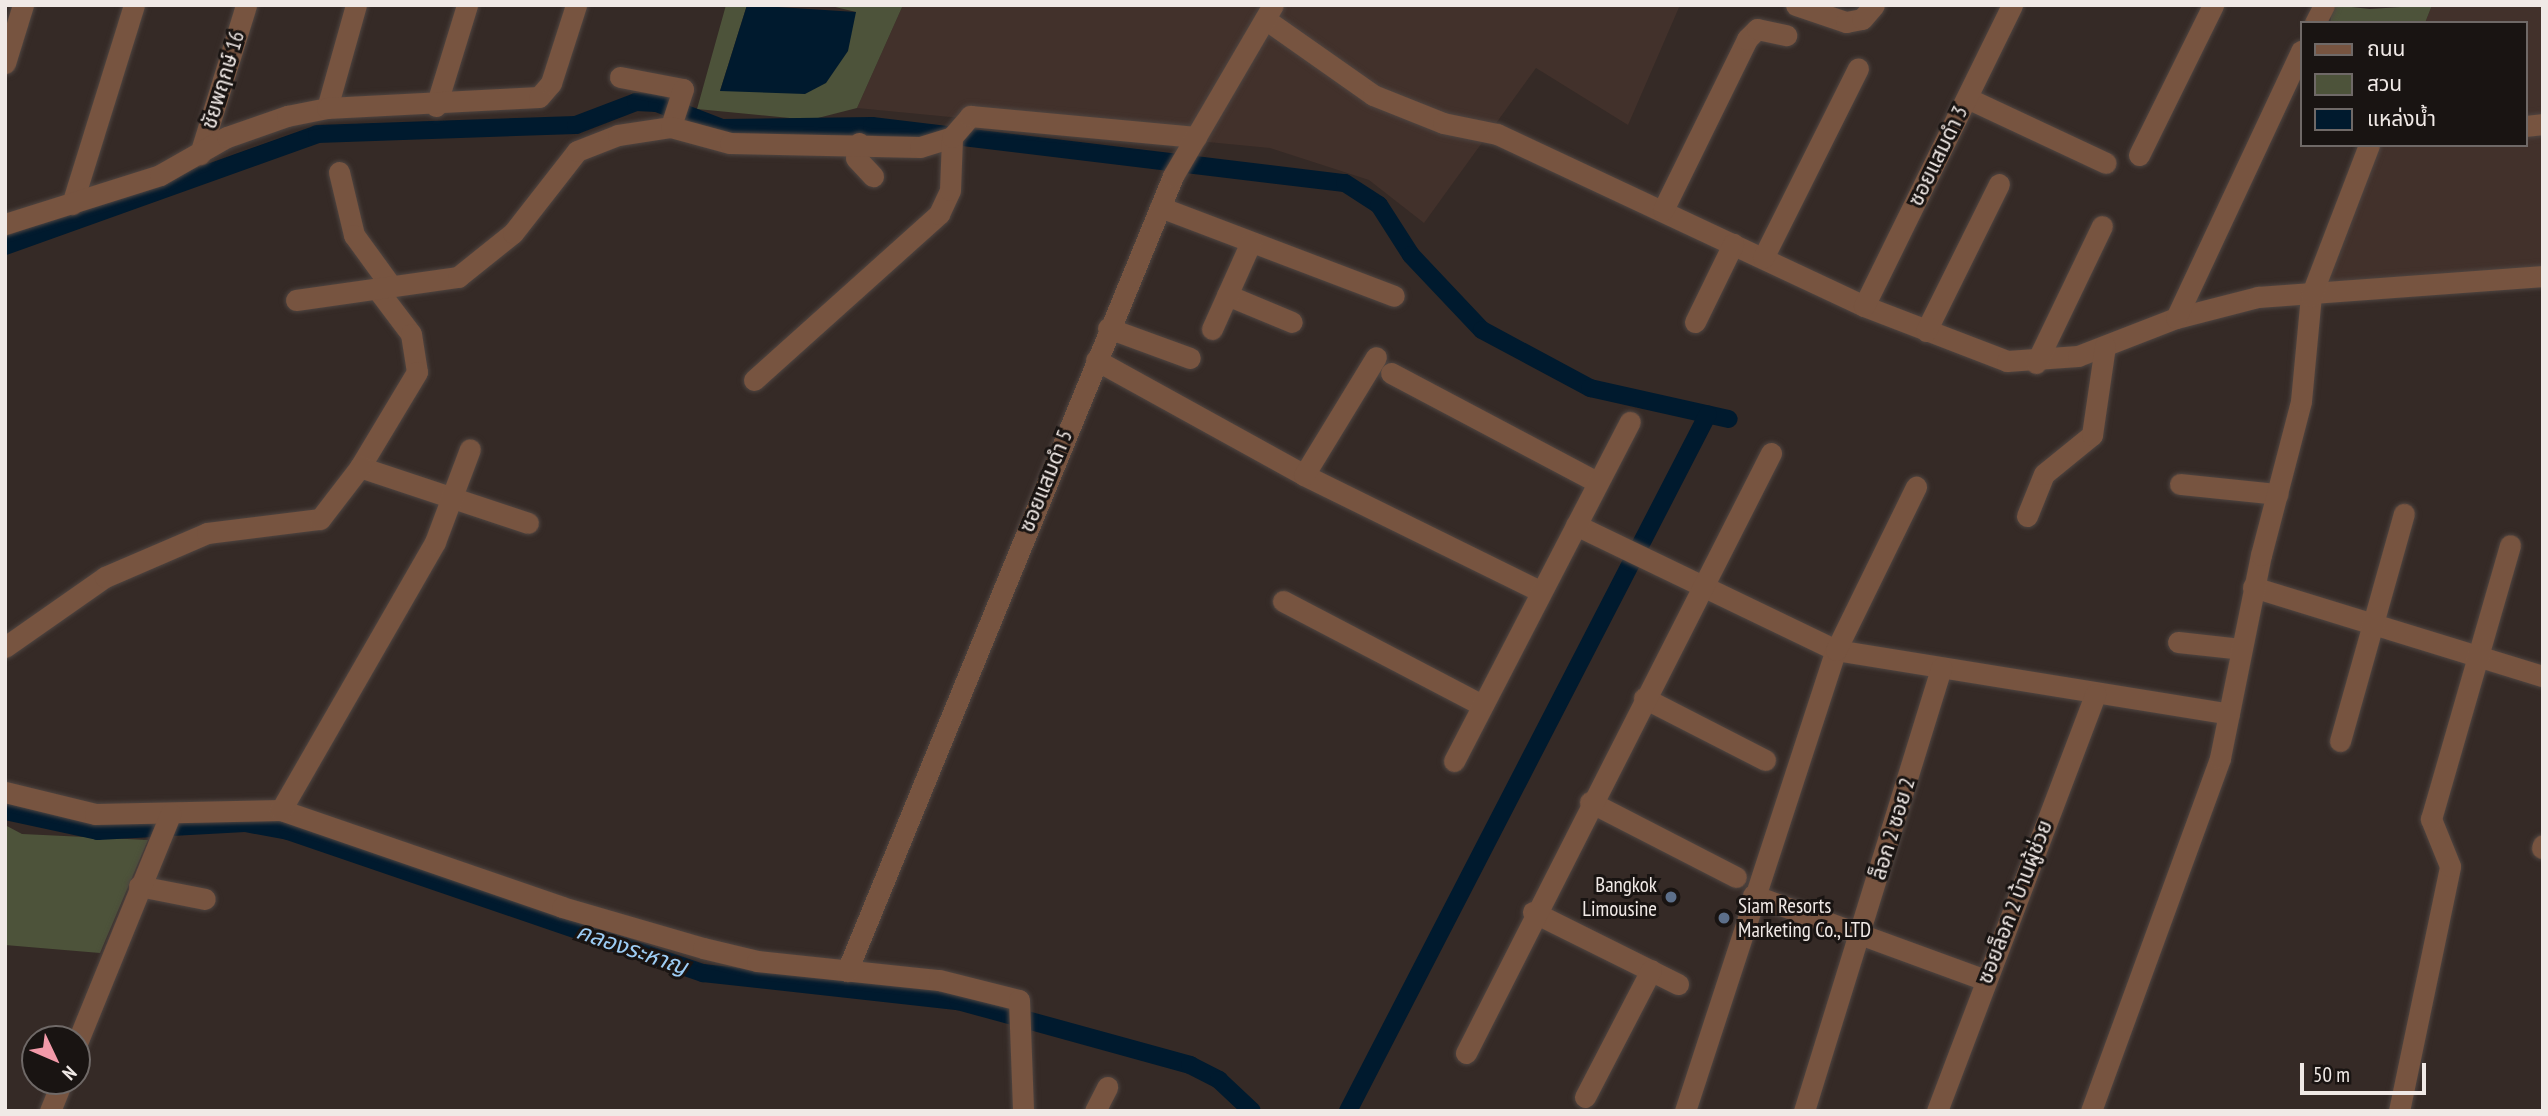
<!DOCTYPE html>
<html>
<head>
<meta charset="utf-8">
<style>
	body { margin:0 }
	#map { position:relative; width:2548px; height:1116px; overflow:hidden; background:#352a26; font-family:"PT Sans Narrow","Noto Sans Thai",sans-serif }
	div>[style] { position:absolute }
	.built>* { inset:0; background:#42312b }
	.green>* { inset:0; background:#4d533a }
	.water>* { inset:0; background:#001a2e }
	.canal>* { height:18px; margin:-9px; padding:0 9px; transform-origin:9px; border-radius:9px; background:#001a2e }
	.roads { filter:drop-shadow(0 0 2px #4f4541) drop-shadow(0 0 2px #4f4541) }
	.minor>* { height:21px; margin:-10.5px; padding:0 10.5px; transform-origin:10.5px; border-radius:10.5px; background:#775440 }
	.dots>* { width:19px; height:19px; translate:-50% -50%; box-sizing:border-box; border:4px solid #191412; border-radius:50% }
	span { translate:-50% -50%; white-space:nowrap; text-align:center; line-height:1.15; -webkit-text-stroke:6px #191412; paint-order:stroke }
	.street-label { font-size:21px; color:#f0e9e6 }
	.poi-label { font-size:21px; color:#f0e9e6 }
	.right { translate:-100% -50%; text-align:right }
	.left { translate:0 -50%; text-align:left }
	.water-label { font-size:23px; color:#9dcdf5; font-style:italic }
	.frame { position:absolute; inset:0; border:7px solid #f0e9e6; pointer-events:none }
	.legend { position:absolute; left:2300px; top:21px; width:228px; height:126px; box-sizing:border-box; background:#191412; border:2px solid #6f6967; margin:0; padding:9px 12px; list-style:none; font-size:21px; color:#f0e9e6 }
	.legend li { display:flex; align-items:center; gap:14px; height:35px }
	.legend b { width:35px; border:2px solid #6f6967 }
	.north { position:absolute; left:21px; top:1025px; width:70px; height:70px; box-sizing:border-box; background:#191412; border:2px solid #6f6967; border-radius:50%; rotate:134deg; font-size:19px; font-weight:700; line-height:28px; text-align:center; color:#f0e9e6 }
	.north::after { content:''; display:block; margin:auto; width:24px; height:32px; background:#f39aa9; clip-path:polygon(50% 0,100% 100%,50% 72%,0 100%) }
	.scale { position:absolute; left:2300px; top:1063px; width:126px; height:32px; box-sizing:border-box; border:4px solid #f0e9e6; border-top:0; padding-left:9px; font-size:21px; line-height:24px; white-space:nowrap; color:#f0e9e6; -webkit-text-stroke:5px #191412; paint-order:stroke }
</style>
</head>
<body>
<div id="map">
	<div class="built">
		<div style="clip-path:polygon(903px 5px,1680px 5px,1628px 125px,1536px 68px,1424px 223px,1369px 180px,1270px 148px,857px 108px)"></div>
		<div style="clip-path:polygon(2432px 5px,2543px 5px,2543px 266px,2323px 288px,2378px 145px,2525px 145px,2525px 23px,2425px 23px)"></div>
	</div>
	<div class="green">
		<div style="clip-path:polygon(726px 5px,747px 5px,720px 91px,856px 12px,827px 5px,903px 5px,857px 108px,810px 120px,697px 109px)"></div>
		<div style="clip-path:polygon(2333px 5px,2370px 9px,2432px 5px,2425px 23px,2330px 23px)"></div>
		<div style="clip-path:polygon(5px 825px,22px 834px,148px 840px,100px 953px,5px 945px)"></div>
	</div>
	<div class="water">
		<div style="clip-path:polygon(747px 5px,856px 12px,848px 51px,826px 83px,805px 94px,720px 91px)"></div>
	</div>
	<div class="canal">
		<div style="left:5px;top:246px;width:331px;rotate:-19.7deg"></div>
		<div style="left:317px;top:134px;width:259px;rotate:-2deg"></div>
		<div style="left:576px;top:125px;width:64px;rotate:-21deg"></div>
		<div style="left:636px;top:102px;width:21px;rotate:3deg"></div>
		<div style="left:657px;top:103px;width:70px;rotate:21deg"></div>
		<div style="left:722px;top:128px;width:150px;rotate:-0.8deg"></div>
		<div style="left:872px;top:126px;width:476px;rotate:6.9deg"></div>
		<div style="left:1345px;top:183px;width:40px;rotate:32.9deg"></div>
		<div style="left:1379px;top:205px;width:59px;rotate:57.4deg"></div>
		<div style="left:1411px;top:255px;width:103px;rotate:46.6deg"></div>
		<div style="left:1482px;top:330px;width:123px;rotate:28.2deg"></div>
		<div style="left:1590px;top:388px;width:142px;rotate:12.6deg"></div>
		<div style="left:5px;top:811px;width:95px;rotate:12.1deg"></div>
		<div style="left:98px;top:831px;width:147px;rotate:-3.1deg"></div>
		<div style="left:245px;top:823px;width:44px;rotate:10.5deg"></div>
		<div style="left:288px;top:831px;width:439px;rotate:18.9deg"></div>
		<div style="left:703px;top:973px;width:257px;rotate:6.3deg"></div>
		<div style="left:958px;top:1001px;width:241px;rotate:15.4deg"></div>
		<div style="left:1190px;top:1065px;width:33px;rotate:27deg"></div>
		<div style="left:1219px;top:1080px;width:45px;rotate:43.2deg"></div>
		<div style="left:1348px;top:1111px;width:784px;rotate:-62.68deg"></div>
	</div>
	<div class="roads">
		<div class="minor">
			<div style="left:1796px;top:5px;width:53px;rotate:18.8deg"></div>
			<div style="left:1846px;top:22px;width:16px;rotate:-11deg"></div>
			<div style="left:1862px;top:19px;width:18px;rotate:-49deg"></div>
			<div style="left:1265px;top:19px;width:132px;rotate:35.1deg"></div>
			<div style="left:1373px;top:95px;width:75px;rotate:21.8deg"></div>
			<div style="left:1443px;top:123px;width:55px;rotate:11.5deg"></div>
			<div style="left:1497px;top:134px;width:405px;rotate:25.1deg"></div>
			<div style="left:1864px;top:306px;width:153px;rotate:21deg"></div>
			<div style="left:2007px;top:361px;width:71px;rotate:-4deg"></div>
			<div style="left:2078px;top:356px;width:105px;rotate:-21.2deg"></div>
			<div style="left:2176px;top:318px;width:85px;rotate:-14.4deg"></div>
			<div style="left:2258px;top:297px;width:286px;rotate:-4.2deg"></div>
			<div style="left:2315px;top:23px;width:20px;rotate:-63deg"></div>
			<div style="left:5px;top:63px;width:61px;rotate:-72.8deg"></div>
			<div style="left:620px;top:77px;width:64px;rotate:10.8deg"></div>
			<div style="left:683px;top:89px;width:40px;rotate:108deg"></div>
			<div style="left:1967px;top:98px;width:153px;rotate:25.1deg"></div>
			<div style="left:436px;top:106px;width:106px;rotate:-72.9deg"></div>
			<div style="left:327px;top:108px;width:107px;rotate:-74.3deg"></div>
			<div style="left:2525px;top:126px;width:18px;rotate:-6deg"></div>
			<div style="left:859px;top:143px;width:15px;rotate:101deg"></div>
			<div style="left:856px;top:158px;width:25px;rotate:47deg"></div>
			<div style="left:200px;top:154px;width:156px;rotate:-72.8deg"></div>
			<div style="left:2139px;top:155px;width:167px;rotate:-63.7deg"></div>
			<div style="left:339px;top:172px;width:65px;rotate:76.6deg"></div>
			<div style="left:354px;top:235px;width:63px;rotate:54deg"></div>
			<div style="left:72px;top:204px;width:208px;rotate:-72.7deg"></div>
			<div style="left:1160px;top:207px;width:250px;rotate:20.8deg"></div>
			<div style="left:1663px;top:210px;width:191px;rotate:-63.8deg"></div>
			<div style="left:1747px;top:39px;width:14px;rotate:-45deg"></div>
			<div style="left:1757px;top:29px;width:30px;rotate:12deg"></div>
			<div style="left:5px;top:224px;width:163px;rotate:-17.5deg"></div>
			<div style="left:160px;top:175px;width:77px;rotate:-29.6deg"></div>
			<div style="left:227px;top:137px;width:64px;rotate:-19.3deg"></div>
			<div style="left:287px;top:116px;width:41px;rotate:-11.3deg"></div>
			<div style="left:327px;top:108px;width:212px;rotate:-3deg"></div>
			<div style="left:539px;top:97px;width:18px;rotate:-49deg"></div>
			<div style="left:551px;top:83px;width:82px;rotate:-72.2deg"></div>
			<div style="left:1763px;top:258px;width:212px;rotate:-63.4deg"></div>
			<div style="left:377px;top:289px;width:56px;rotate:52.9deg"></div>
			<div style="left:411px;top:334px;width:38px;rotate:81deg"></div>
			<div style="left:417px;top:372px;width:111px;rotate:121deg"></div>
			<div style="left:360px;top:467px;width:177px;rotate:18.4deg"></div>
			<div style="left:1227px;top:295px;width:70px;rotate:22.6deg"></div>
			<div style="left:296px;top:300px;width:164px;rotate:-8.1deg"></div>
			<div style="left:458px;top:277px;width:70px;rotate:-38.7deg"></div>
			<div style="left:513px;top:233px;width:104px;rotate:-52deg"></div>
			<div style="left:577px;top:151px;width:44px;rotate:-21.3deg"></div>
			<div style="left:618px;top:135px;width:54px;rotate:-8.6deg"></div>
			<div style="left:671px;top:127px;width:61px;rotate:15.2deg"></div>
			<div style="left:730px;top:143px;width:190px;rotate:1.2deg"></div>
			<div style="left:920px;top:147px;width:34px;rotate:-17deg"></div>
			<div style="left:1864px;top:306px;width:335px;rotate:-63.8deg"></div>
			<div style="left:2176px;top:318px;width:295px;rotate:-64.9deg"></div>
			<div style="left:1695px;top:322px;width:87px;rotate:-64deg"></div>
			<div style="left:1108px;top:328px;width:87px;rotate:20.1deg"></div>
			<div style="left:1212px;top:329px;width:95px;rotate:-65.9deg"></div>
			<div style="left:1926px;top:331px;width:164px;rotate:-63.6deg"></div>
			<div style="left:1096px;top:360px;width:238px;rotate:28.9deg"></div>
			<div style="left:1304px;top:475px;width:263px;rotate:26.2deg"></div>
			<div style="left:2036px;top:363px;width:152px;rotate:-64.3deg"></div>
			<div style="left:1391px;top:373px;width:233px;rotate:27.9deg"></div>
			<div style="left:754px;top:380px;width:249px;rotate:-41.9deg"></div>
			<div style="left:939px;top:214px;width:26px;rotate:-65deg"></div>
			<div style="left:950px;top:190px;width:53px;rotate:-87.8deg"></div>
			<div style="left:952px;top:137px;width:28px;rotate:-49deg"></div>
			<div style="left:970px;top:116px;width:227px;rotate:5.3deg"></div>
			<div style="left:1304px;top:475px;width:138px;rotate:-58.6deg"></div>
			<div style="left:2180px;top:484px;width:98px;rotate:5.9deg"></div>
			<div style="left:2027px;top:516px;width:45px;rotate:-68deg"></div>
			<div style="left:2044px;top:474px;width:62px;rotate:-39.1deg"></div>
			<div style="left:2092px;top:435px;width:90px;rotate:-81.7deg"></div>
			<div style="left:1576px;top:525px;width:288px;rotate:25.7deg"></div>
			<div style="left:1836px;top:650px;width:398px;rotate:9.2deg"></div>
			<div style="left:2253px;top:587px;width:303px;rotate:17.1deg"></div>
			<div style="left:1283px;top:601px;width:225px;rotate:27.6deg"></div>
			<div style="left:2178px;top:642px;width:63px;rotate:6.3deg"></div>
			<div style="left:5px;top:647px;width:122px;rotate:-35deg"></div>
			<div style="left:105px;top:577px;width:111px;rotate:-23.3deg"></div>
			<div style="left:207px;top:533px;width:114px;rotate:-7.1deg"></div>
			<div style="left:320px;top:519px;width:66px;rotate:-52.4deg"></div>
			<div style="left:1644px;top:698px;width:136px;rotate:27.1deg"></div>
			<div style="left:2340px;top:741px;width:236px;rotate:-74.3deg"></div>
			<div style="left:1454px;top:761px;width:382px;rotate:-62.6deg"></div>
			<div style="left:5px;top:792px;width:93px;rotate:13.7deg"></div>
			<div style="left:95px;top:814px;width:186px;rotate:-1.2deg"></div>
			<div style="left:281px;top:810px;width:297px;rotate:19deg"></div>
			<div style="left:562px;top:907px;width:147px;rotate:16.2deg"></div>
			<div style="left:703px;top:948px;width:56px;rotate:13.5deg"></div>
			<div style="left:757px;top:961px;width:183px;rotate:6deg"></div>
			<div style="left:939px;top:980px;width:82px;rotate:14deg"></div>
			<div style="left:1019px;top:1000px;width:111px;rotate:87.9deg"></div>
			<div style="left:1590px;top:802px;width:164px;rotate:27.2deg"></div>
			<div style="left:281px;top:810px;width:309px;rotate:-60.1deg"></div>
			<div style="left:435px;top:542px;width:99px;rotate:-69.4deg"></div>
			<div style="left:2542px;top:848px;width:3px;rotate:-72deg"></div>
			<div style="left:139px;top:886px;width:67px;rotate:11.1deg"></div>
			<div style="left:1753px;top:895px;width:247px;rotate:20.1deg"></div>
			<div style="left:1533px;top:912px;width:162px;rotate:26.4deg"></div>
			<div style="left:847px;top:971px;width:859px;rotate:-67.7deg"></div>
			<div style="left:1173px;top:176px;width:198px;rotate:-59.7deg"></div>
			<div style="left:77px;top:1043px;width:248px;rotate:-67.8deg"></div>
			<div style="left:1466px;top:1053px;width:673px;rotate:-63.05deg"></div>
			<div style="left:1585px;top:1097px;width:143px;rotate:-62.5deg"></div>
			<div style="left:50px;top:1111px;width:32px;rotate:-68deg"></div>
			<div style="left:1095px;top:1111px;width:27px;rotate:-63deg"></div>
			<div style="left:1685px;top:1111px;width:485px;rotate:-71.9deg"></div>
			<div style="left:1836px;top:650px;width:182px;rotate:-63.9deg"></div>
			<div style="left:1804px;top:1111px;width:464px;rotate:-72.8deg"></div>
			<div style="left:1937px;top:1111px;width:446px;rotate:-69.2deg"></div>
			<div style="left:2091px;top:1111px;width:376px;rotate:-69.9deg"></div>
			<div style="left:2220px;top:758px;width:207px;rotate:-78.6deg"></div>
			<div style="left:2261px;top:555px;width:159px;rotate:-75.4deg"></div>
			<div style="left:2301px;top:401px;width:105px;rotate:-84.6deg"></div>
			<div style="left:2311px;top:296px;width:162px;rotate:-69deg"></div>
			<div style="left:2399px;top:1111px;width:250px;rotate:-78.2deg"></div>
			<div style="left:2450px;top:866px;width:51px;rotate:-112deg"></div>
			<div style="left:2431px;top:819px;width:285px;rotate:-73.9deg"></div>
		</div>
	</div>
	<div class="dots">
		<div style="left:1671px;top:897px;background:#5c6f8a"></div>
		<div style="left:1724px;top:918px;background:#5c6f8a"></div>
	</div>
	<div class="street-label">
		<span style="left:223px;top:80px;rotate:-73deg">ชัยพฤกษ์ 16</span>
		<span style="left:1938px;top:156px;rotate:-64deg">ซอยแสมดำ 3</span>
		<span style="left:1046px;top:481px;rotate:-68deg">ซอยแสมดำ 5</span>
		<span style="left:1893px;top:829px;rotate:-73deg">ล็อก 2 ซอย 2</span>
		<span style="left:2015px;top:902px;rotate:-69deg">ซอยล็อก 2 บ้านผู้ช่วย</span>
	</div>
	<div class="poi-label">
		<span class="right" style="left:1657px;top:897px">Bangkok<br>Limousine</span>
		<span class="left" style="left:1738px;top:918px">Siam Resorts<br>Marketing Co., LTD</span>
	</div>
	<div class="water-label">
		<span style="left:632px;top:949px;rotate:19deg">คลองระหาญ</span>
	</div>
	<div class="frame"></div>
	<ul class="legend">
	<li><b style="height:9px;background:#775440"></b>ถนน</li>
	<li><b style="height:19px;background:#4d533a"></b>สวน</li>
	<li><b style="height:19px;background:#001a2e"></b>แหล่งน้ำ</li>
	</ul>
	<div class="north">N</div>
	<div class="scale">50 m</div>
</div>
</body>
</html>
